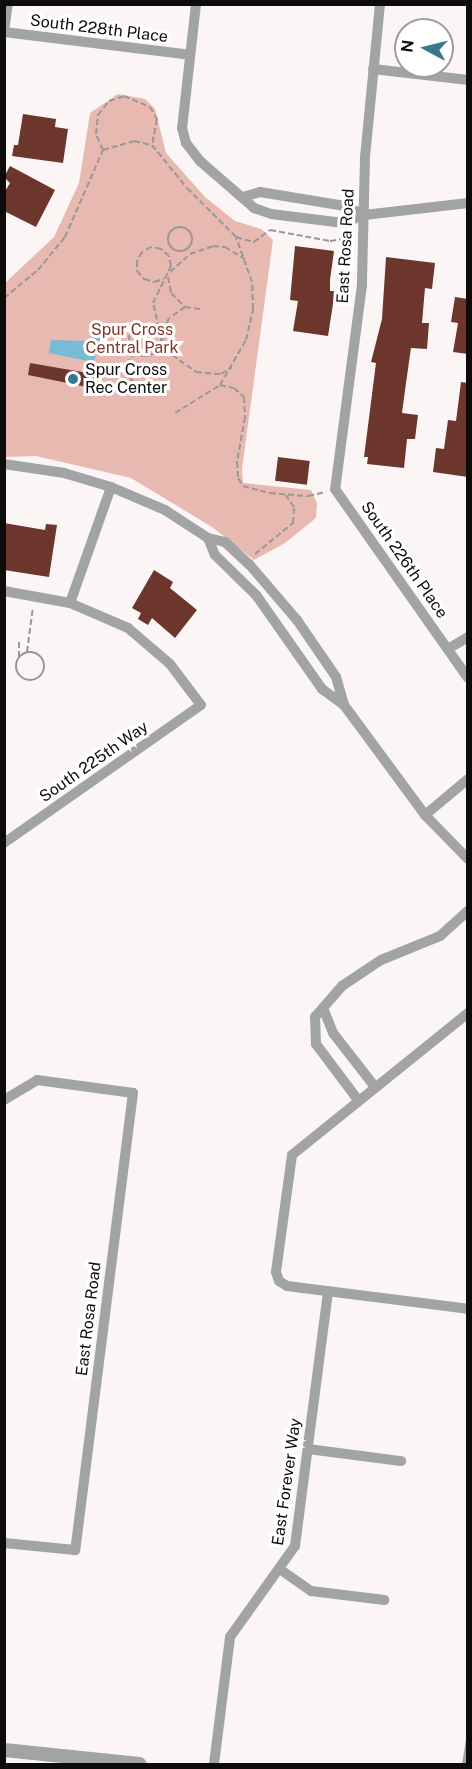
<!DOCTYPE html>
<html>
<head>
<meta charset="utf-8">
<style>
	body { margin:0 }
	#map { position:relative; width:472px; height:1769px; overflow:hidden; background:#fbf6f5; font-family:"Public Sans",sans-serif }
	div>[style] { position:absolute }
	.green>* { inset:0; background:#e8b9b0 }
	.water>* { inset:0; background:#77bbd5 }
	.building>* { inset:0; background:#6c362d; transform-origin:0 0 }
	.path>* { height:2px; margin-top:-1px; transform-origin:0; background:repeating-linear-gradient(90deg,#9a9796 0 6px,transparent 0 9px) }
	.path>.ring { margin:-1px; padding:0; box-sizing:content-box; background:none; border:2px solid #9a9796; border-radius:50% }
	.service>* { height:5px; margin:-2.5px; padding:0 2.5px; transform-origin:2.5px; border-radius:2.5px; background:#a1a3a4 }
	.minor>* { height:10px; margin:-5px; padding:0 5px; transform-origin:5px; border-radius:5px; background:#a1a3a4 }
	.tertiary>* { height:14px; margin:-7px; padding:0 7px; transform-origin:7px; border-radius:7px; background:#a1a3a4 }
	.dots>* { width:16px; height:16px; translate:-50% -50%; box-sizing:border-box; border:3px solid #fff; border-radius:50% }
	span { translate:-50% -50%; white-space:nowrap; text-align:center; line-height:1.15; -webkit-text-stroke:6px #fff; paint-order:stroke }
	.street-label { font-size:16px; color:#0d0c0b }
	.park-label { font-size:16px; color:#82352a }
	.poi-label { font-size:16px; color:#0d0c0b }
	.left { translate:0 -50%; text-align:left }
	.frame { position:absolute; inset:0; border:6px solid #0d0c0b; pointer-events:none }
	.north { position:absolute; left:394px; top:18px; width:60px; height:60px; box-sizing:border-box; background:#fff; border:2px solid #9e9e9d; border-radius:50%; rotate:277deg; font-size:16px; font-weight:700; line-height:24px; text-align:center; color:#0d0c0b }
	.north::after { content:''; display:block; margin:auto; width:21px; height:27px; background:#3a788e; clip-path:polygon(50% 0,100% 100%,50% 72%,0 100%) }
</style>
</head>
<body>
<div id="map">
	<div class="green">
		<div style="clip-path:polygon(118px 94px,145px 99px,155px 109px,166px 153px,205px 197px,235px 221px,261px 229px,273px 240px,242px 469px,243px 483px,311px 490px,317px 503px,316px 518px,285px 543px,254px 560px,212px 527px,131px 478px,36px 456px,5px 457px,4px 284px,54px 237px,79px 183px,90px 113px)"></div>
	</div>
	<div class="water">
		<div style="clip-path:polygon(96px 332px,103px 341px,93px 362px,49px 353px,51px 340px,87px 341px)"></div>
	</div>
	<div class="building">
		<div style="clip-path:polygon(23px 114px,56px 119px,55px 127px,68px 129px,63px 163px,12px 156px,14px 145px,18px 145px)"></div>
		<div style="clip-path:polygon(10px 166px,55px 190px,36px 227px,4px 211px,4px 193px,10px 183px,4px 177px)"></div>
		<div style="clip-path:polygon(295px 246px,334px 251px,330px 280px,330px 291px,335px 291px,328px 336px,293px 331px,298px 301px,290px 300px)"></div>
		<div style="clip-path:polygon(386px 257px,435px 263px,432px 289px,425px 288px,422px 323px,429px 323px,427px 349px,411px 348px,406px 383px,402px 413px,418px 415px,415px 439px,407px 439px,404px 468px,367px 464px,368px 457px,364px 457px,376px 363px,371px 362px,382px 319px)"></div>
		<div style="clip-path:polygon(455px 297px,468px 299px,468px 354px,453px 352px,458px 323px,451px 322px)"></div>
		<div style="clip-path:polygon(30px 363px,99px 375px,97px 389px,28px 375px)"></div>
		<div style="clip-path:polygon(461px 382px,468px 383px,468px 477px,433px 472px,436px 448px,444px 449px,448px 420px,456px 421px)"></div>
		<div style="left:278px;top:457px;width:32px;height:24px;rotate:7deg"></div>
		<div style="clip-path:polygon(4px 523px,45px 530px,46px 524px,57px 525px,49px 577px,4px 570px)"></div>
		<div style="clip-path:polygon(154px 570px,173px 582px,170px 588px,197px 610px,175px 638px,152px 618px,148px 625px,138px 619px,141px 613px,132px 608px)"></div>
	</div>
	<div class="path">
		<div style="left:103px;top:150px;width:32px;rotate:-16deg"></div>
		<div style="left:134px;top:141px;width:18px;rotate:13deg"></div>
		<div class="ring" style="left:168px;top:227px;width:22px;height:22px"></div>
		<div style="left:170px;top:272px;width:27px;rotate:-42deg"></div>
		<div style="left:190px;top:254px;width:24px;rotate:-19deg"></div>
		<div style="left:213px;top:246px;width:12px;rotate:5deg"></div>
		<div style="left:225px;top:247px;width:23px;rotate:31deg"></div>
		<div style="left:168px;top:277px;width:16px;rotate:79deg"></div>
		<div style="left:171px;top:293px;width:20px;rotate:45deg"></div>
		<div style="left:4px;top:298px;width:44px;rotate:-39.5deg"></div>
		<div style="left:38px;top:270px;width:43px;rotate:-50.7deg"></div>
		<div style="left:65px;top:237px;width:95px;rotate:-66.4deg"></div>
		<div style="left:103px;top:150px;width:17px;rotate:-114deg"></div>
		<div style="left:96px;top:134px;width:19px;rotate:-84deg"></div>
		<div style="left:98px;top:115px;width:18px;rotate:-52deg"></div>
		<div style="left:109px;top:101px;width:16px;rotate:-18deg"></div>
		<div style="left:124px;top:96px;width:28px;rotate:23deg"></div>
		<div style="left:150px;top:107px;width:14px;rotate:60deg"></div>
		<div style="left:157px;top:119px;width:26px;rotate:101deg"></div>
		<div style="left:152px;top:145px;width:55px;rotate:50.9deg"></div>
		<div style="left:187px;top:188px;width:69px;rotate:45deg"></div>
		<div style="left:236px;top:237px;width:19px;rotate:16deg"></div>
		<div style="left:254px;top:242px;width:20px;rotate:-37deg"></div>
		<div style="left:270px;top:230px;width:61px;rotate:10.4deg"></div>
		<div style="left:330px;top:241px;width:14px;rotate:-8deg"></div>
		<div style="left:344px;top:239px;width:8px;rotate:-50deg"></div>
		<div style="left:200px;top:309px;width:15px;rotate:-172deg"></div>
		<div style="left:185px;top:307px;width:19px;rotate:145deg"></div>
		<div style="left:169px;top:318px;width:21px;rotate:113deg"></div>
		<div style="left:161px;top:337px;width:7px;rotate:63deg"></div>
		<div style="left:164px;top:343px;width:14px;rotate:56deg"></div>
		<div style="left:172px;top:355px;width:29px;rotate:35deg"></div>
		<div style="left:196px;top:372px;width:25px;rotate:5deg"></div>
		<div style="left:221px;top:374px;width:13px;rotate:-32deg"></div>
		<div class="ring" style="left:129px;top:324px;width:30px;height:30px"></div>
		<div style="left:161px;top:337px;width:35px;rotate:-103deg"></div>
		<div style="left:153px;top:303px;width:41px;rotate:-64.1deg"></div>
		<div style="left:171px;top:266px;width:10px;rotate:-101deg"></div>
		<div style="left:169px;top:256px;width:11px;rotate:-139deg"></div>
		<div style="left:161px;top:249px;width:10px;rotate:-169deg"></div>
		<div style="left:151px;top:247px;width:10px;rotate:151deg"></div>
		<div style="left:142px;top:252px;width:10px;rotate:119deg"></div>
		<div style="left:137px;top:261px;width:10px;rotate:90deg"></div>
		<div style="left:137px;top:271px;width:11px;rotate:49deg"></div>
		<div style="left:144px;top:279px;width:10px;rotate:17deg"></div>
		<div style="left:154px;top:282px;width:10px;rotate:-17deg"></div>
		<div style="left:135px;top:352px;width:22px;rotate:124deg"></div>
		<div style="left:123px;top:370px;width:31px;rotate:48deg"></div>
		<div style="left:107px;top:368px;width:16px;rotate:7deg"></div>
		<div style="left:220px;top:385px;width:14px;rotate:12deg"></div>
		<div style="left:234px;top:388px;width:13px;rotate:42deg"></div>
		<div style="left:244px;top:397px;width:20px;rotate:87deg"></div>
		<div style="left:245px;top:417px;width:46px;rotate:100.1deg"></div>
		<div style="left:237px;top:462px;width:16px;rotate:86deg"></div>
		<div style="left:238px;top:478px;width:9px;rotate:58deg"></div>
		<div style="left:243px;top:486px;width:28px;rotate:15deg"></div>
		<div style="left:270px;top:493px;width:38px;rotate:5deg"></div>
		<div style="left:308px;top:496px;width:18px;rotate:-13deg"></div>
		<div style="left:175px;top:413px;width:53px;rotate:-31.9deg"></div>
		<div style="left:220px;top:385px;width:52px;rotate:-60deg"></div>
		<div style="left:246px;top:340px;width:32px;rotate:-77deg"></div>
		<div style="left:253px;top:309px;width:27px;rotate:-92deg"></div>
		<div style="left:252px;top:282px;width:48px;rotate:-109.6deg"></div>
		<div style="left:255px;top:554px;width:49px;rotate:-39.2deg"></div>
		<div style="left:293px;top:523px;width:16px;rotate:-86deg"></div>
		<div style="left:294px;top:507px;width:16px;rotate:-125deg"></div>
		<div style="left:19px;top:642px;width:15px;rotate:90deg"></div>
		<div class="ring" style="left:16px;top:652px;width:26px;height:26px"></div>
		<div style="left:27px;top:652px;width:45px;rotate:-82.4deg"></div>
	</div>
	<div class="service">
		<div style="left:464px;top:1764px;width:25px;rotate:-81deg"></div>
	</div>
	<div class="minor">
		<div style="left:196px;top:4px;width:125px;rotate:96.4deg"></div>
		<div style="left:182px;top:128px;width:16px;rotate:75deg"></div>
		<div style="left:186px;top:143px;width:23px;rotate:52deg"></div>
		<div style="left:200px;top:161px;width:72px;rotate:41deg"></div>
		<div style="left:254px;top:208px;width:18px;rotate:19deg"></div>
		<div style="left:271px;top:214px;width:73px;rotate:7.1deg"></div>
		<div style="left:343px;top:223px;width:22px;rotate:-21deg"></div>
		<div style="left:364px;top:215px;width:105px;rotate:-6.6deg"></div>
		<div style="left:380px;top:4px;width:155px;rotate:95.6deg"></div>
		<div style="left:365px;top:158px;width:127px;rotate:91.4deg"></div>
		<div style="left:362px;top:285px;width:206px;rotate:97.5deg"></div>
		<div style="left:335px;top:489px;width:231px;rotate:54.9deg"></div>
		<div style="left:4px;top:31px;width:27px;rotate:-82deg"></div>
		<div style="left:4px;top:32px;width:187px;rotate:7deg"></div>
		<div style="left:373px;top:69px;width:96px;rotate:6.6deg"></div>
		<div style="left:243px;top:197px;width:18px;rotate:-16deg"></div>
		<div style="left:260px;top:192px;width:86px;rotate:9.4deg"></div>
		<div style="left:345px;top:206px;width:21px;rotate:25deg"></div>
		<div style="left:4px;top:464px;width:61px;rotate:8.5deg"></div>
		<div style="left:64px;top:473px;width:49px;rotate:16.6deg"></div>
		<div style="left:111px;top:487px;width:59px;rotate:23.1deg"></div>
		<div style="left:165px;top:510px;width:51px;rotate:33.1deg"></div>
		<div style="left:208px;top:538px;width:17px;rotate:13deg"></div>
		<div style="left:225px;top:542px;width:33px;rotate:43deg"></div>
		<div style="left:249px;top:564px;width:74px;rotate:49.4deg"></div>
		<div style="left:297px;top:620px;width:69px;rotate:55.6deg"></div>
		<div style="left:336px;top:677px;width:29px;rotate:74deg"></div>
		<div style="left:208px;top:538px;width:18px;rotate:68deg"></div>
		<div style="left:215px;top:555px;width:57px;rotate:44.3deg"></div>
		<div style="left:256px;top:595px;width:115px;rotate:54.9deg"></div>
		<div style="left:322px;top:689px;width:27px;rotate:36deg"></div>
		<div style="left:344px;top:705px;width:137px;rotate:53.6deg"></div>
		<div style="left:425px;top:815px;width:62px;rotate:45.7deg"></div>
		<div style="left:4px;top:591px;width:67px;rotate:10.3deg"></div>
		<div style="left:70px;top:603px;width:63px;rotate:23.3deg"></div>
		<div style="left:128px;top:628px;width:55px;rotate:40.6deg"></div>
		<div style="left:170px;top:664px;width:51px;rotate:52.9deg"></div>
		<div style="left:201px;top:705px;width:241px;rotate:145deg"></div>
		<div style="left:70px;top:603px;width:123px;rotate:-70.5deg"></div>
		<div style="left:448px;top:649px;width:23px;rotate:-31deg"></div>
		<div style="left:425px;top:815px;width:56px;rotate:-39.9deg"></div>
		<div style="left:323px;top:1008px;width:27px;rotate:68deg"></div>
		<div style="left:333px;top:1033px;width:68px;rotate:52.1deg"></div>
		<div style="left:468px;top:1013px;width:226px;rotate:141.1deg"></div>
		<div style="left:292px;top:1155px;width:118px;rotate:97.8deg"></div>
		<div style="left:276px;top:1272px;width:9px;rotate:72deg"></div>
		<div style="left:279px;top:1281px;width:9px;rotate:32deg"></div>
		<div style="left:287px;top:1286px;width:182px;rotate:7.2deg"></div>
		<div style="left:4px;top:1100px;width:39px;rotate:-31deg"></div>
		<div style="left:37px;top:1080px;width:97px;rotate:7.7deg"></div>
		<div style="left:133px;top:1093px;width:461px;rotate:97.2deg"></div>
		<div style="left:75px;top:1550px;width:71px;rotate:-174.4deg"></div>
		<div style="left:358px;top:1100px;width:70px;rotate:-126.9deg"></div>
		<div style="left:316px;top:1044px;width:27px;rotate:-92deg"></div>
		<div style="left:315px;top:1017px;width:41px;rotate:-48.9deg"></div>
		<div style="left:342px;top:986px;width:47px;rotate:-33.7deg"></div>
		<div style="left:381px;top:960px;width:64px;rotate:-22.1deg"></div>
		<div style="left:440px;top:936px;width:38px;rotate:-42deg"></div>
		<div style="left:308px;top:1449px;width:94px;rotate:7.4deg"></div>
		<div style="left:281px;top:1570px;width:37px;rotate:35deg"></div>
		<div style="left:311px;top:1591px;width:74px;rotate:7deg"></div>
		<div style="left:214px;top:1764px;width:128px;rotate:-82.8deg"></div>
		<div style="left:230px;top:1637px;width:112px;rotate:-54.5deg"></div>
		<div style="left:295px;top:1546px;width:257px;rotate:-82.6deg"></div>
	</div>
	<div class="tertiary">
		<div style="left:4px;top:1750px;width:136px;rotate:5.9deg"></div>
	</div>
	<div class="dots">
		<div style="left:73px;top:379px;background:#3a788e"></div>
	</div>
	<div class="street-label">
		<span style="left:99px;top:29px;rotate:7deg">South 228th Place</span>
		<span style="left:346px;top:246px;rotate:-87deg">East Rosa Road</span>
		<span style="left:404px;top:560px;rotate:55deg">South 226th Place</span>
		<span style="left:94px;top:762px;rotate:-35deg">South 225th Way</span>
		<span style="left:89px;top:1319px;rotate:-83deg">East Rosa Road</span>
		<span style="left:287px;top:1482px;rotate:-82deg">East Forever Way</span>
	</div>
	<div class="park-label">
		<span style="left:132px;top:339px">Spur Cross<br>Central Park</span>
	</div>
	<div class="poi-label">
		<span class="left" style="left:85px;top:379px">Spur Cross<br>Rec Center</span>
	</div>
	<div class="frame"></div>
	<div class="north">N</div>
</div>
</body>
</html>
